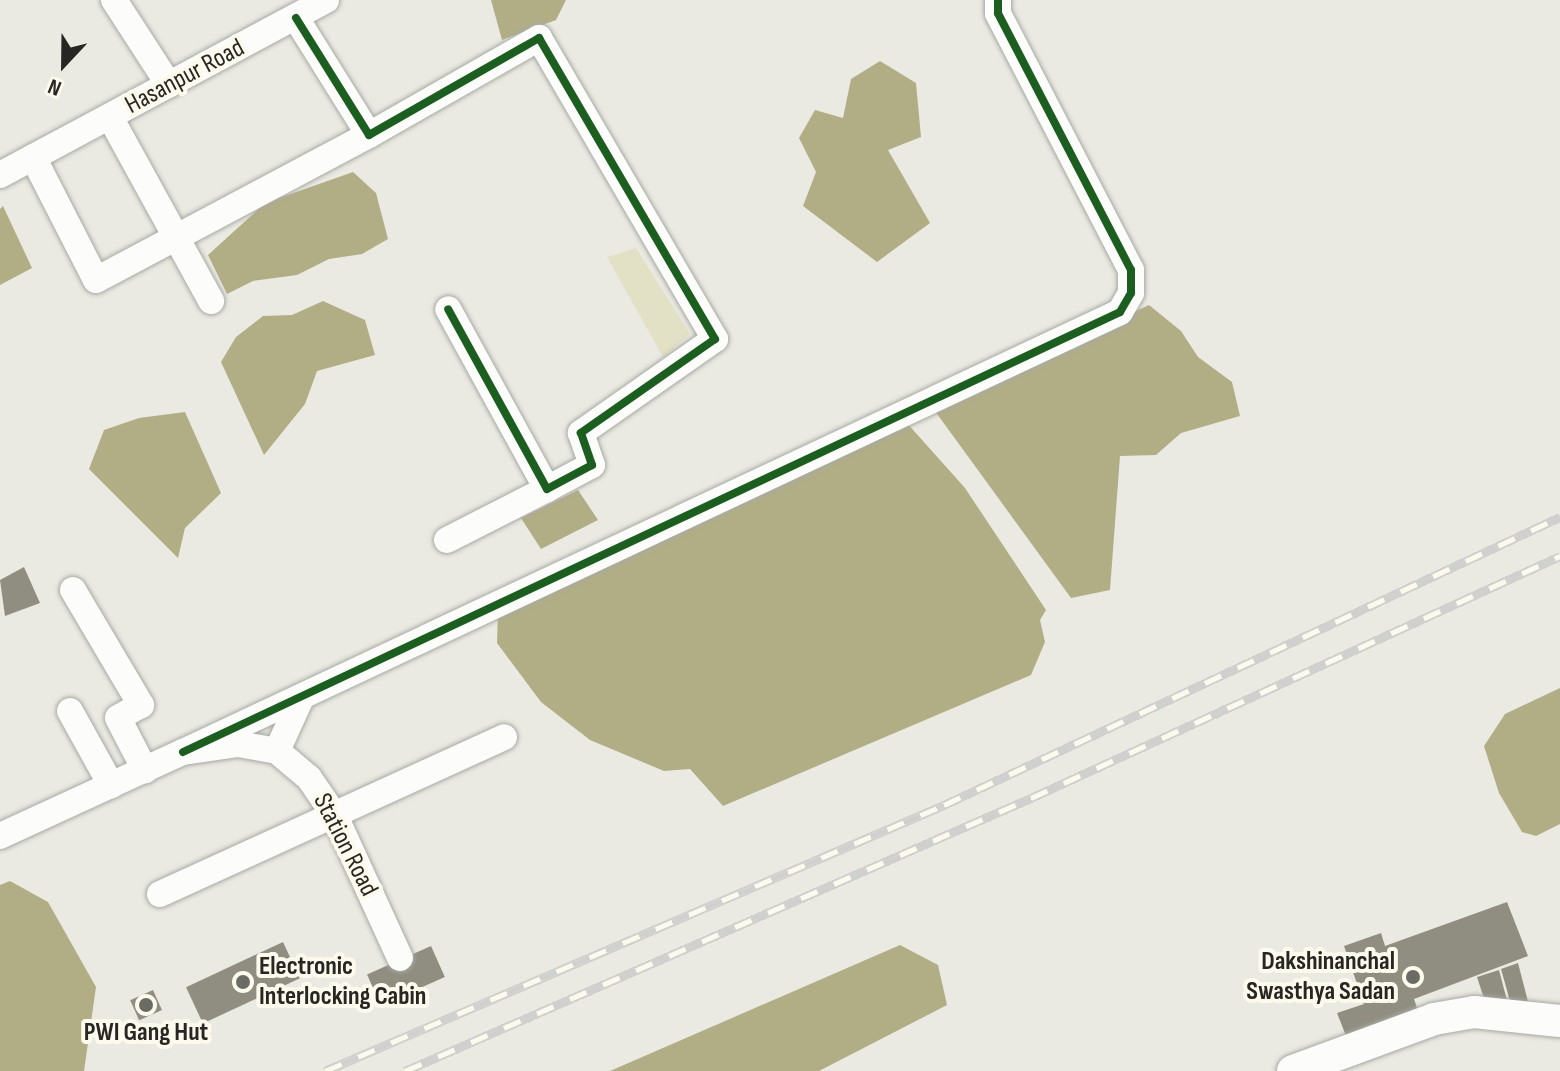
<!DOCTYPE html>
<html>
<head>
<meta charset="utf-8">
<style>
	body { margin:0 }
	#map { position:relative; width:1560px; height:1071px; overflow:hidden; background:#eaeae3; font-family:"Sofia Sans Condensed",sans-serif }
	div>[style] { position:absolute }
	.green>* { inset:0; background:#e2e0c5 }
	.water>* { inset:0; background:#b1ae86 }
	.building>* { inset:0; background:#8f8e80; transform-origin:0 0 }
	.roads { filter:drop-shadow(0 0 2px #a9a9a4) drop-shadow(0 0 2px #a9a9a4) }
	.minor>* { height:26px; margin:-13px; padding:0 13px; transform-origin:13px; border-radius:13px; background:#fcfcfb }
	.major>* { height:32px; margin:-16px; padding:0 16px; transform-origin:16px; border-radius:16px; background:#fcfcfb }
	.rail>* { height:9px; margin-top:-4.5px; transform-origin:0; background:repeating-linear-gradient(90deg,#fbfaed 0 18px,#d0d0ce 0 36px); box-sizing:border-box; border-block:2px solid #d0d0ce }
	.cycleway>* { height:8px; margin:-4px; padding:0 4px; transform-origin:4px; border-radius:4px; background:#1b5e20 }
	.dots>* { width:22px; height:22px; translate:-50% -50%; box-sizing:border-box; border:4px solid #fbfaed; border-radius:50% }
	span { translate:-50% -50%; white-space:nowrap; text-align:center; line-height:1.15; -webkit-text-stroke:8px #fbfaed; paint-order:stroke }
	.street-label { font-size:26px; color:#272622 }
	.poi-label { font-size:26px; color:#272622; font-weight:700 }
	.right { translate:-100% -50%; text-align:right }
	.left { translate:0 -50%; text-align:left }
	.north { position:absolute; left:24px; top:24px; width:80px; height:80px; -webkit-text-stroke:6px #fbfaed; paint-order:stroke; rotate:202deg; font-size:22px; font-weight:700; line-height:32px; text-align:center; color:#272622 }
	.north::after { content:''; display:block; margin:auto; width:28px; height:36px; background:#272622; clip-path:polygon(50% 0,100% 100%,50% 72%,0 100%) }
</style>
</head>
<body>
<div id="map">
	<div class="green">
		<div style="clip-path:polygon(636px 248px,690px 334px,663px 357px,607px 257px)"></div>
	</div>
	<div class="water">
		<div style="clip-path:polygon(491px 0,566px 0,556px 20px,502px 40px)"></div>
		<div style="clip-path:polygon(880px 61px,916px 83px,921px 137px,888px 150px,930px 223px,877px 262px,803px 206px,816px 172px,799px 138px,815px 110px,843px 118px,851px 79px)"></div>
		<div style="clip-path:polygon(353px 172px,376px 193px,388px 239px,362px 254px,329px 259px,297px 275px,253px 281px,227px 294px,208px 255px,265px 203px)"></div>
		<div style="clip-path:polygon(3px 206px,32px 268px,0 285px,0 209px)"></div>
		<div style="clip-path:polygon(323px 301px,365px 320px,375px 355px,317px 371px,305px 404px,264px 455px,221px 362px,236px 337px,263px 316px,292px 315px)"></div>
		<div style="clip-path:polygon(1149px 305px,1181px 331px,1198px 357px,1232px 382px,1240px 416px,1181px 433px,1156px 455px,1120px 456px,1110px 590px,1071px 598px,932px 407px)"></div>
		<div style="clip-path:polygon(185px 412px,221px 493px,185px 528px,178px 558px,89px 469px,104px 430px,139px 418px)"></div>
		<div style="clip-path:polygon(906px 422px,965px 488px,1046px 610px,1040px 620px,1045px 642px,1031px 675px,723px 806px,690px 769px,664px 771px,590px 740px,541px 702px,497px 643px,498px 613px)"></div>
		<div style="clip-path:polygon(578px 490px,598px 520px,541px 549px,521px 518px)"></div>
		<div style="clip-path:polygon(1560px 688px,1560px 824px,1536px 836px,1522px 832px,1499px 793px,1484px 746px,1505px 714px)"></div>
		<div style="clip-path:polygon(10px 881px,48px 902px,96px 987px,84px 1071px,0 1071px,0 885px)"></div>
		<div style="clip-path:polygon(900px 945px,938px 965px,947px 1005px,819px 1071px,610px 1071px)"></div>
	</div>
	<div class="building">
		<div style="clip-path:polygon(24px 567px,40px 603px,5px 616px,0 580px)"></div>
		<div style="clip-path:polygon(1507px 902px,1528px 956px,1414px 999px,1422px 1022px,1350px 1046px,1337px 1013px,1364px 1004px,1344px 946px,1381px 933px,1385px 946px)"></div>
		<div style="left:283px;top:942px;width:40px;height:107px;rotate:65deg"></div>
		<div style="left:431px;top:946px;width:34px;height:70px;rotate:66deg"></div>
		<div style="clip-path:polygon(1518px 963px,1531px 1013px,1513px 1012px,1501px 969px)"></div>
		<div style="clip-path:polygon(1499px 970px,1510px 1012px,1488px 1011px,1477px 977px)"></div>
		<div style="left:153px;top:990px;width:22px;height:25px;rotate:66deg"></div>
	</div>
	<div class="roads">
		<div class="minor">
			<div style="left:114px;top:0;width:101px;rotate:57.1deg"></div>
			<div style="left:296px;top:18px;width:138px;rotate:58deg"></div>
			<div style="left:369px;top:135px;width:196px;rotate:-29.7deg"></div>
			<div style="left:539px;top:38px;width:349px;rotate:59.7deg"></div>
			<div style="left:715px;top:339px;width:164px;rotate:145deg"></div>
			<div style="left:581px;top:433px;width:34px;rotate:71deg"></div>
			<div style="left:592px;top:465px;width:51px;rotate:151.9deg"></div>
			<div style="left:547px;top:489px;width:205px;rotate:-118.8deg"></div>
			<div style="left:110px;top:117px;width:210px;rotate:61.2deg"></div>
			<div style="left:33px;top:157px;width:138px;rotate:62.9deg"></div>
			<div style="left:96px;top:280px;width:309px;rotate:-28deg"></div>
			<div style="left:0;top:175px;width:370px;rotate:-28.2deg"></div>
			<div style="left:447px;top:540px;width:112px;rotate:-27deg"></div>
			<div style="left:73px;top:590px;width:134px;rotate:59.4deg"></div>
			<div style="left:141px;top:705px;width:26px;rotate:151deg"></div>
			<div style="left:118px;top:718px;width:59px;rotate:62.6deg"></div>
			<div style="left:70px;top:711px;width:85px;rotate:61deg"></div>
			<div style="left:277px;top:751px;width:60px;rotate:-65.6deg"></div>
			<div style="left:183px;top:752px;width:1035px;rotate:-25.15deg"></div>
			<div style="left:1120px;top:312px;width:22px;rotate:-60deg"></div>
			<div style="left:1131px;top:293px;width:23px;rotate:-90deg"></div>
			<div style="left:1131px;top:270px;width:289px;rotate:-117.4deg"></div>
			<div style="left:998px;top:13px;width:13px;rotate:-90deg"></div>
			<div style="left:0;top:836px;width:201px;rotate:-24.7deg"></div>
			<div style="left:183px;top:752px;width:56px;rotate:-8.3deg"></div>
			<div style="left:238px;top:744px;width:40px;rotate:10deg"></div>
			<div style="left:277px;top:751px;width:42px;rotate:40.2deg"></div>
			<div style="left:309px;top:778px;width:46px;rotate:55.6deg"></div>
			<div style="left:335px;top:816px;width:156px;rotate:65.4deg"></div>
			<div style="left:160px;top:894px;width:378px;rotate:-24.5deg"></div>
		</div>
		<div class="major">
			<div style="left:1293px;top:1071px;width:150px;rotate:-20.2deg"></div>
			<div style="left:1434px;top:1019px;width:41px;rotate:-9.9deg"></div>
			<div style="left:1474px;top:1012px;width:86px;rotate:6deg"></div>
		</div>
	</div>
	<div class="rail">
		<div style="left:325px;top:1071px;width:674px;rotate:-23.25deg"></div>
		<div style="left:944px;top:805px;width:680px;rotate:-25.06deg"></div>
		<div style="left:405px;top:1071px;width:683px;rotate:-23.56deg"></div>
		<div style="left:1031px;top:798px;width:582px;rotate:-24.58deg"></div>
	</div>
	<div class="cycleway">
		<div style="left:296px;top:18px;width:138px;rotate:58deg"></div>
		<div style="left:369px;top:135px;width:196px;rotate:-29.7deg"></div>
		<div style="left:539px;top:38px;width:349px;rotate:59.7deg"></div>
		<div style="left:715px;top:339px;width:164px;rotate:145deg"></div>
		<div style="left:581px;top:433px;width:34px;rotate:71deg"></div>
		<div style="left:592px;top:465px;width:51px;rotate:151.9deg"></div>
		<div style="left:547px;top:489px;width:205px;rotate:-118.8deg"></div>
		<div style="left:183px;top:752px;width:1035px;rotate:-25.15deg"></div>
		<div style="left:1120px;top:312px;width:22px;rotate:-60deg"></div>
		<div style="left:1131px;top:293px;width:23px;rotate:-90deg"></div>
		<div style="left:1131px;top:270px;width:289px;rotate:-117.4deg"></div>
		<div style="left:998px;top:13px;width:13px;rotate:-90deg"></div>
	</div>
	<div class="dots">
		<div style="left:1413px;top:977px;background:#6b6b66"></div>
		<div style="left:243px;top:982px;background:#6b6b66"></div>
		<div style="left:146px;top:1005px;background:#6b6b66"></div>
	</div>
	<div class="street-label">
		<span style="left:185px;top:77px;rotate:-28deg">Hasanpur Road</span>
		<span style="left:345px;top:845px;rotate:63deg">Station Road</span>
	</div>
	<div class="poi-label">
		<span class="right" style="left:1395px;top:977px">Dakshinanchal<br>Swasthya Sadan</span>
		<span class="left" style="left:259px;top:982px">Electronic<br>Interlocking Cabin</span>
		<span style="left:146px;top:1033px">PWI Gang Hut</span>
	</div>
	<div class="north">N</div>
</div>
</body>
</html>
